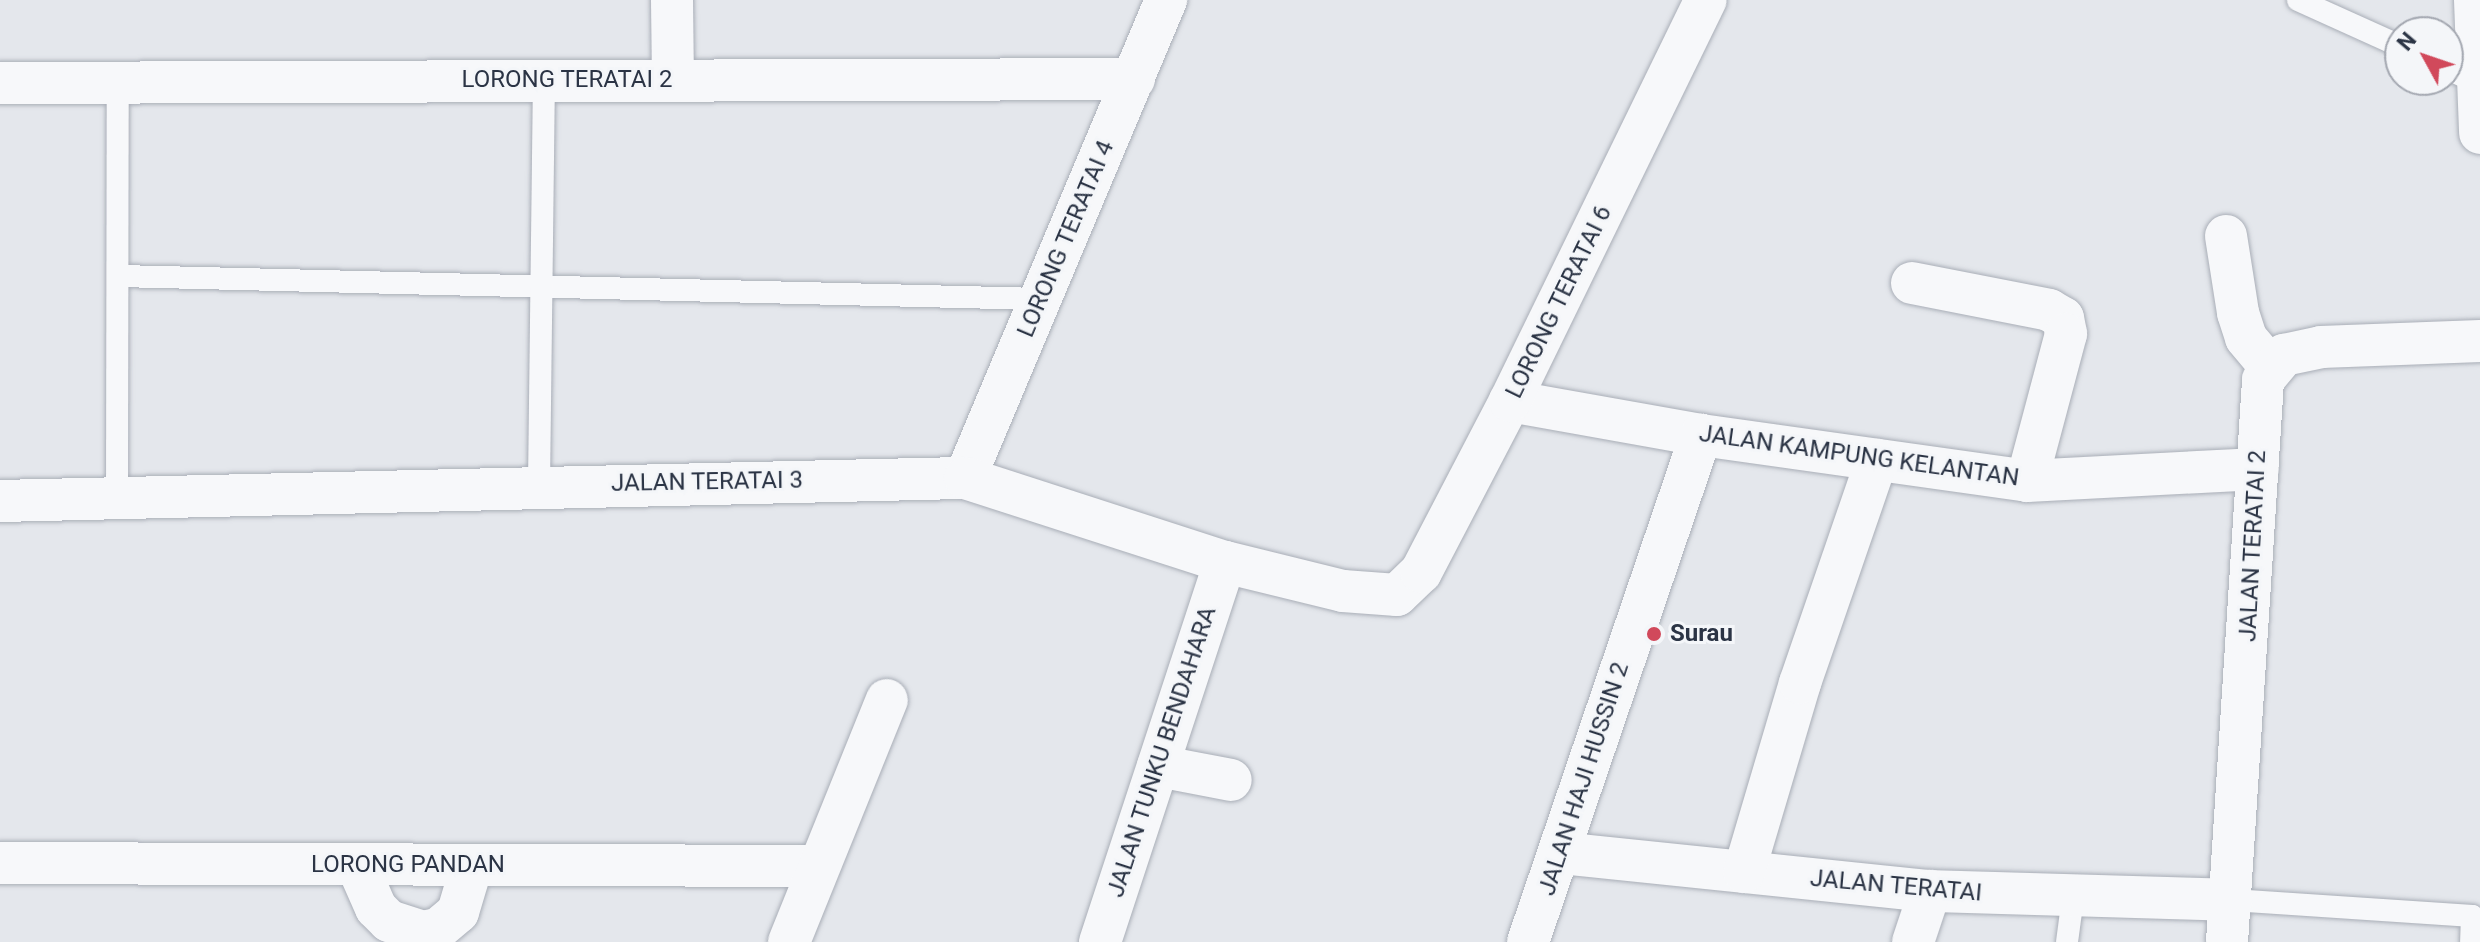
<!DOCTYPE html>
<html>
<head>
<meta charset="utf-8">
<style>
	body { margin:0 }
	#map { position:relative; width:2480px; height:942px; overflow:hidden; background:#e4e7ec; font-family:Roboto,sans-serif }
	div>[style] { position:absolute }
	.roads { filter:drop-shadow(0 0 2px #a9aeb7) drop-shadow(0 0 2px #a9aeb7) }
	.service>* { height:22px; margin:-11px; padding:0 11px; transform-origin:11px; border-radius:11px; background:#f7f8fa }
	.minor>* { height:42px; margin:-21px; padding:0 21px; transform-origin:21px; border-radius:21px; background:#f7f8fa }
	.dots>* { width:22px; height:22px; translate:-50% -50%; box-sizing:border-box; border:4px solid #f4f6f9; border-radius:50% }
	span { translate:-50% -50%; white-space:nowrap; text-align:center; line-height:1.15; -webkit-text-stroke:6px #f4f6f9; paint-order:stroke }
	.street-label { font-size:24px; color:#2b3445 }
	.poi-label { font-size:24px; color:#2b3445; font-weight:700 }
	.left { translate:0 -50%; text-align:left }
	.north { position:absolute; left:2384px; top:16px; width:80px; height:80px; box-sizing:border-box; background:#f4f6f9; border:2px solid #a4a8b1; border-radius:50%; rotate:310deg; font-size:22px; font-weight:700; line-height:32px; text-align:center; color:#2b3445 }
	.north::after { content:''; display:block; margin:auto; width:28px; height:36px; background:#d1495b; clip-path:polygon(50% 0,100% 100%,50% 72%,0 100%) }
</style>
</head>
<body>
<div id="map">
	<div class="roads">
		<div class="service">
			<div style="left:2298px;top:0;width:112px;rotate:24.3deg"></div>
			<div style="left:2448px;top:69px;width:33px;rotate:25deg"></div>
			<div style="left:119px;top:276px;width:921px;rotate:1.43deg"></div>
			<div style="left:539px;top:485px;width:404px;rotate:-89.3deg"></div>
			<div style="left:117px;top:497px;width:414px;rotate:-89.9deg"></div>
			<div style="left:2232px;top:900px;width:241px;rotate:3.8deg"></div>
			<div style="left:2472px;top:916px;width:26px;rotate:92deg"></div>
			<div style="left:2067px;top:942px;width:45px;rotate:-82.4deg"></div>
		</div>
		<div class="minor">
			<div style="left:672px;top:0;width:79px;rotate:89.3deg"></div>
			<div style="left:2475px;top:0;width:133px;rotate:87.8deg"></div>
			<div style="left:0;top:83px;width:1134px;rotate:-0.2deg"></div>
			<div style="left:2226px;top:236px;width:78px;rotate:81.1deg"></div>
			<div style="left:2238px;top:313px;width:26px;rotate:72deg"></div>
			<div style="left:2246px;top:338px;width:38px;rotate:50deg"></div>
			<div style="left:1912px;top:283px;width:140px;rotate:11.1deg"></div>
			<div style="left:2049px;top:310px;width:16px;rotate:30deg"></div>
			<div style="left:2063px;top:318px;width:16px;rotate:79deg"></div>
			<div style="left:2066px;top:334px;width:152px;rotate:104.9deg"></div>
			<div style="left:1510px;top:401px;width:194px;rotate:10.1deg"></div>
			<div style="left:1701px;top:435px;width:329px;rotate:8deg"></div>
			<div style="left:2027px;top:481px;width:231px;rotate:-3deg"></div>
			<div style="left:965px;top:478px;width:519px;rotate:-67.19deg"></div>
			<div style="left:0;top:501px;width:965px;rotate:-1.37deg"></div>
			<div style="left:965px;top:478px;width:273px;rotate:17.9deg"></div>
			<div style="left:1225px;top:562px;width:122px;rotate:13.8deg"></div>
			<div style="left:1343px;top:591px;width:54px;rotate:4.2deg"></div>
			<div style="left:1397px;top:595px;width:33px;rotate:-44deg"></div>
			<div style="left:1421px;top:572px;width:193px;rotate:-62.5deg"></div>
			<div style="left:1510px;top:401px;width:446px;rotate:-64deg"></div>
			<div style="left:1158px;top:766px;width:74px;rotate:10.9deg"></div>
			<div style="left:1561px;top:853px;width:371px;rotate:5.9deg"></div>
			<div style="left:1930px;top:891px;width:302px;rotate:1.7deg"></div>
			<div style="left:0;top:863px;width:816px;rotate:0.21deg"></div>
			<div style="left:357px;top:865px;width:47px;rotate:66.2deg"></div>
			<div style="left:376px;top:908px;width:18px;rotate:45deg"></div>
			<div style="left:389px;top:921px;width:35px;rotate:18deg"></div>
			<div style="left:422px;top:932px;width:16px;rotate:-11deg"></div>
			<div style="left:438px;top:929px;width:26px;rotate:-40deg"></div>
			<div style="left:458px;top:912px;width:49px;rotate:-73.4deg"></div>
			<div style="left:1744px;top:872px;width:197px;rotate:-73.5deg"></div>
			<div style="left:1800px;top:683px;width:236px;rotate:-71deg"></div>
			<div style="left:789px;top:942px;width:261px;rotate:-68deg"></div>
			<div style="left:1100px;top:942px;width:400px;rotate:-71.8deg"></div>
			<div style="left:1528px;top:942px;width:536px;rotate:-71.16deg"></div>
			<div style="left:1913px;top:942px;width:54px;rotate:-71.6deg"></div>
			<div style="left:2227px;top:942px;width:563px;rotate:-86.33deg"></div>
			<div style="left:2263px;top:380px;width:33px;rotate:-50deg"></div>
			<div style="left:2284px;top:355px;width:38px;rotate:-12deg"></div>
			<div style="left:2321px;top:347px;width:159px;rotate:-2.2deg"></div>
		</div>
	</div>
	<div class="dots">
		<div style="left:1654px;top:634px;background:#d1495b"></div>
	</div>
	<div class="street-label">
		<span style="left:567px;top:80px">LORONG TERATAI 2</span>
		<span style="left:1066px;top:239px;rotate:-67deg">LORONG TERATAI 4</span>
		<span style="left:1559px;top:302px;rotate:-64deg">LORONG TERATAI 6</span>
		<span style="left:1859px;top:456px;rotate:8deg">JALAN KAMPUNG KELANTAN</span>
		<span style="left:707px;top:482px;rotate:-1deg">JALAN TERATAI 3</span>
		<span style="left:2253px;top:546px;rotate:-87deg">JALAN TERATAI 2</span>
		<span style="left:1162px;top:752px;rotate:-72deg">JALAN TUNKU BENDAHARA</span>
		<span style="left:1584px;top:779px;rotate:-72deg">JALAN HAJI HUSSIN 2</span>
		<span style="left:408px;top:865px">LORONG PANDAN</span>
		<span style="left:1896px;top:886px;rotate:5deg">JALAN TERATAI</span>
	</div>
	<div class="poi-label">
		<span class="left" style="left:1670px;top:634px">Surau</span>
	</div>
	<div class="north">N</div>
</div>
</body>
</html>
